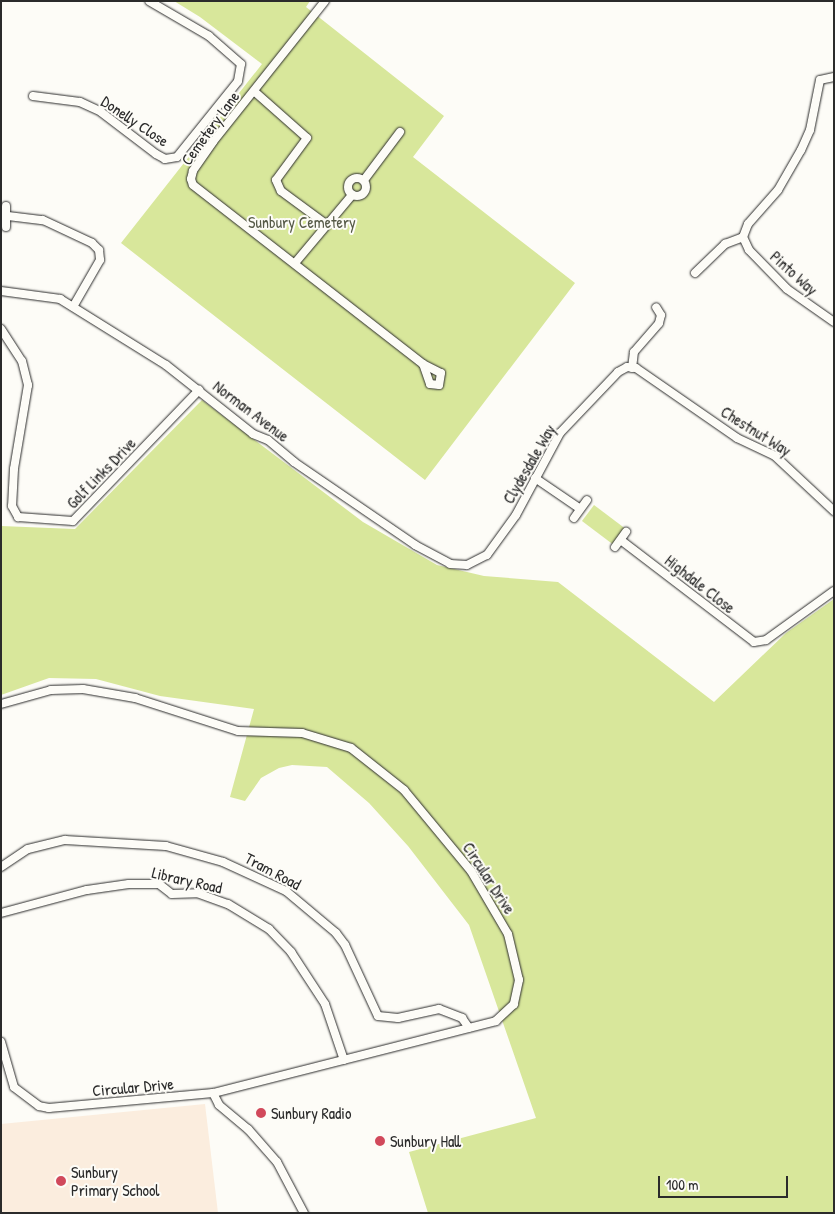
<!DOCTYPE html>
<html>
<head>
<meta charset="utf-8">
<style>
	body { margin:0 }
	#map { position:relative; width:835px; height:1214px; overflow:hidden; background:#fdfcf7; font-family:"Patrick Hand",sans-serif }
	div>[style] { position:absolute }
	.built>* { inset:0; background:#fbedde }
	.green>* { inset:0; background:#d8e79b; transform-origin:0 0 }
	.roads { filter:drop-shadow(0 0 1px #2b2b2b) drop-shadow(0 0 1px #2b2b2b) }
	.minor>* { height:8px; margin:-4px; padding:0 4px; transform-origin:4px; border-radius:4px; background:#fdfcf7 }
	.minor>.ring { margin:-4px; padding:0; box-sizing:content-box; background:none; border:8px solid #fdfcf7; border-radius:50% }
	.dots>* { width:14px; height:14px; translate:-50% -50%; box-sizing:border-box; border:2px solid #fdfcf7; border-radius:50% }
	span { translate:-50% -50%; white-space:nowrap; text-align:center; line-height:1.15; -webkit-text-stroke:4px #fdfcf7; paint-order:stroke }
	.street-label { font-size:16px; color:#2b2b2b }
	.park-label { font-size:16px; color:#565a47 }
	.poi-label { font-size:16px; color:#2b2b2b }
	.left { translate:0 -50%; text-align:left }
	.frame { position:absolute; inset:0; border:2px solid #2b2b2b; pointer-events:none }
	.scale { position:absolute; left:658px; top:1176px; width:130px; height:22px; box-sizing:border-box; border:2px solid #2b2b2b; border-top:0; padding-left:6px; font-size:15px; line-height:18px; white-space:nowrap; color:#2b2b2b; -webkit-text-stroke:4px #fdfcf7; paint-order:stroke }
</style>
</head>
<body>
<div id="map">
	<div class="built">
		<div style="clip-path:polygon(205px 1104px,218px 1213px,1px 1213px,1px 1124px)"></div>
	</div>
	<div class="green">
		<div style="clip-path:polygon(174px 1px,310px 1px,306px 7px,444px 116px,413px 157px,575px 283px,425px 480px,121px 243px,262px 64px,200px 17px)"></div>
		<div style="clip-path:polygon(202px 400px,363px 522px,437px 565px,484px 576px,558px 582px,714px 702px,786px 633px,834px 599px,834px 1213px,428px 1213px,409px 1152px,536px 1118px,469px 925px,408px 846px,369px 803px,327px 767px,292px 765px,279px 768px,261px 778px,245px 801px,230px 797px,254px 709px,160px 696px,96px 679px,49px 678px,1px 695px,1px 526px,75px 529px)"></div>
		<div style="left:594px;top:505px;width:39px;height:20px;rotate:37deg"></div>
	</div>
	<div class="roads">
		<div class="minor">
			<div style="left:325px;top:1px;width:180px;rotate:128.5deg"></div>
			<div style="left:213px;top:142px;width:35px;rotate:125deg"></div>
			<div style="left:193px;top:171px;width:8px;rotate:104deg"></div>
			<div style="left:191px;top:179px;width:6px;rotate:72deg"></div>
			<div style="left:193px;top:185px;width:291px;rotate:37.9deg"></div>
			<div style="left:423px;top:364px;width:20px;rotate:27deg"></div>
			<div style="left:441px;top:373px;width:12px;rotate:99deg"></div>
			<div style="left:439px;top:385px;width:9px;rotate:-174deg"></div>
			<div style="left:430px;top:384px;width:21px;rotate:-109deg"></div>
			<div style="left:834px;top:77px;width:14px;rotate:168deg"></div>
			<div style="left:820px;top:80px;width:51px;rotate:101.3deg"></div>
			<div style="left:810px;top:130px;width:22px;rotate:114deg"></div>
			<div style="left:801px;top:150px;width:46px;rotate:119.9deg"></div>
			<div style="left:778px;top:190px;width:45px;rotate:131.4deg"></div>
			<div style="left:748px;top:224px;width:14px;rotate:111deg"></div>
			<div style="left:743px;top:237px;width:14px;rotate:65deg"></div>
			<div style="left:749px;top:250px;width:54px;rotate:45.7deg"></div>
			<div style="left:787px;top:289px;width:57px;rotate:35.1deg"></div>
			<div style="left:255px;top:92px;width:69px;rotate:41.5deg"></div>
			<div style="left:307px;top:138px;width:52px;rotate:126.4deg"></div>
			<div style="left:276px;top:180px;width:12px;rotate:66deg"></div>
			<div style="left:281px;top:191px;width:56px;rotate:36.3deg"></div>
			<div style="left:33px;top:96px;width:47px;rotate:7.3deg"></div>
			<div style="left:80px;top:102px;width:23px;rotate:25deg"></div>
			<div style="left:101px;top:112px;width:69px;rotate:37.4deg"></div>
			<div style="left:156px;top:154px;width:10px;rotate:29deg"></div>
			<div style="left:165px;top:159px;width:12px;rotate:-9deg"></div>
			<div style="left:177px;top:157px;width:97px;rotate:-51.2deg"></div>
			<div style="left:238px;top:81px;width:17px;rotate:-80deg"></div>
			<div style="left:241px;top:64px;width:43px;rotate:-138.8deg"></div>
			<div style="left:209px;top:36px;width:69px;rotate:-149.7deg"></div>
			<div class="ring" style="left:348px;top:178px;width:10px;height:10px"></div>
			<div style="left:364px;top:180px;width:60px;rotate:-53.1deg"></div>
			<div style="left:8px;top:216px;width:35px;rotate:7deg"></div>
			<div style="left:43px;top:220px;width:54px;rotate:25.1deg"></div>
			<div style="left:92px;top:243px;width:10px;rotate:45deg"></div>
			<div style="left:99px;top:250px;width:10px;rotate:84deg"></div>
			<div style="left:100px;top:260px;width:54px;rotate:119.9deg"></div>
			<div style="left:6px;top:227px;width:21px;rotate:-90deg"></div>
			<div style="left:295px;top:263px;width:89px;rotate:-50deg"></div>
			<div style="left:695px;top:273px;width:42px;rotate:-44deg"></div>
			<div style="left:725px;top:244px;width:19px;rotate:-21deg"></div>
			<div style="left:1px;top:291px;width:60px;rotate:7.7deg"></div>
			<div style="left:60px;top:299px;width:125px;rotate:31.9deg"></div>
			<div style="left:166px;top:365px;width:111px;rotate:38.4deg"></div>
			<div style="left:253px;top:434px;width:16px;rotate:22deg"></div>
			<div style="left:268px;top:440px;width:34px;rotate:40deg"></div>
			<div style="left:294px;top:462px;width:147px;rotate:34.4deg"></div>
			<div style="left:415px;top:545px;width:40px;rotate:28deg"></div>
			<div style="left:450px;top:564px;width:17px;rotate:3deg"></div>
			<div style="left:467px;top:565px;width:22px;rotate:-27deg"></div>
			<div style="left:487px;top:555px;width:49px;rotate:-54.1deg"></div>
			<div style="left:516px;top:515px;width:93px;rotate:-61.8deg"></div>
			<div style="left:560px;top:433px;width:84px;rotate:-46.4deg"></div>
			<div style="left:618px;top:372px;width:10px;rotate:-29deg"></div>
			<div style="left:627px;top:367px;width:9px;rotate:6deg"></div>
			<div style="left:636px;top:368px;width:123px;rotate:34.7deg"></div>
			<div style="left:737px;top:438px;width:42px;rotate:25.3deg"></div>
			<div style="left:775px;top:456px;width:81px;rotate:43deg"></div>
			<div style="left:1px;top:329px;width:38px;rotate:57deg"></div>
			<div style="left:22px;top:361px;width:25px;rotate:76deg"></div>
			<div style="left:28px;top:385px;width:85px;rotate:99.5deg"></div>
			<div style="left:14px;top:469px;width:37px;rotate:93deg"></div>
			<div style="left:12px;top:506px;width:13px;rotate:61deg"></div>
			<div style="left:18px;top:517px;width:55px;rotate:4.2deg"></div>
			<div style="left:73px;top:521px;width:182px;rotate:-46.1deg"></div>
			<div style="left:632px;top:368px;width:16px;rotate:-83deg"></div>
			<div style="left:634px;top:352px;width:38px;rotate:-49deg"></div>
			<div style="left:659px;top:323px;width:8px;rotate:-76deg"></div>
			<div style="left:661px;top:315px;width:9px;rotate:-122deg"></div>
			<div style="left:535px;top:478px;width:53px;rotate:34.3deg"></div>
			<div style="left:574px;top:518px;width:22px;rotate:-54deg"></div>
			<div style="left:622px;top:541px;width:166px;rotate:37.4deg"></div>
			<div style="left:754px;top:642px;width:12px;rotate:-9deg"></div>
			<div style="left:766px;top:640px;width:84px;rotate:-35.8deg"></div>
			<div style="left:615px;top:547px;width:19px;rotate:-54deg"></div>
			<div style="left:1px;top:704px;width:52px;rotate:-15.6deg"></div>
			<div style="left:51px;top:690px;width:32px;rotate:-2deg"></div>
			<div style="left:83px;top:689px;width:53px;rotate:9.8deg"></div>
			<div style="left:135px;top:698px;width:108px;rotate:17.8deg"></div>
			<div style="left:238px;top:731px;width:64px;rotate:1.8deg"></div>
			<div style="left:302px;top:733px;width:51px;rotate:17deg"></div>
			<div style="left:351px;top:748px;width:68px;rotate:38.4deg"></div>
			<div style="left:404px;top:790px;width:105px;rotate:50.4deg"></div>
			<div style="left:471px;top:871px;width:73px;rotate:59.6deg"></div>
			<div style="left:508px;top:934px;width:47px;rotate:76.6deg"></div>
			<div style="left:519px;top:980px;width:25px;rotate:102deg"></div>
			<div style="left:514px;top:1004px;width:25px;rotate:137deg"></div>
			<div style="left:496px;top:1021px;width:292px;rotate:165.7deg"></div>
			<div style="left:213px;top:1093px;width:165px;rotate:174.8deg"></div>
			<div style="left:49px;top:1108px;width:10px;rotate:-169deg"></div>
			<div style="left:39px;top:1106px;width:31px;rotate:-143deg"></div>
			<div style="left:14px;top:1087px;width:47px;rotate:-106.1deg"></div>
			<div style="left:1px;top:867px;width:32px;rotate:-34deg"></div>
			<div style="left:28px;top:849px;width:38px;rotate:-14deg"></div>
			<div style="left:65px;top:840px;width:101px;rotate:3.4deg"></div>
			<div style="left:166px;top:846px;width:59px;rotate:15.7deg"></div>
			<div style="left:223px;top:862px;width:69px;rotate:24.7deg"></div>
			<div style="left:286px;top:891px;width:65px;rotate:40deg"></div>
			<div style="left:336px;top:933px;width:15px;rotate:53deg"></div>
			<div style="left:345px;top:945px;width:78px;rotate:65.1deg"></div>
			<div style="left:378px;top:1016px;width:20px;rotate:6deg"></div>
			<div style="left:398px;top:1018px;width:42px;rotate:-12.4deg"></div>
			<div style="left:439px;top:1009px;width:25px;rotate:21deg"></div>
			<div style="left:462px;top:1018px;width:12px;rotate:55deg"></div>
			<div style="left:1px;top:913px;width:89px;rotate:-15deg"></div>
			<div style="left:87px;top:890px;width:42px;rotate:-8.1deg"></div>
			<div style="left:129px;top:884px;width:30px"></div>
			<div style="left:159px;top:884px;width:16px;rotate:38deg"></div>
			<div style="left:172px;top:894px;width:25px;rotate:-2deg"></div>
			<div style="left:197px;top:893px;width:33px;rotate:20deg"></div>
			<div style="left:228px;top:904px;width:48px;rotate:31.4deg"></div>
			<div style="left:269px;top:929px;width:32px;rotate:46deg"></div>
			<div style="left:291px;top:952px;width:62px;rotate:56.8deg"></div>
			<div style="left:325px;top:1004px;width:59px;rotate:71.3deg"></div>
			<div style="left:213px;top:1093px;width:13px;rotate:63deg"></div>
			<div style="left:219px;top:1105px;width:38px;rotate:40deg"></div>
			<div style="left:248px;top:1129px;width:44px;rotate:48.7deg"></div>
			<div style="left:277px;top:1162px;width:58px;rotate:62.1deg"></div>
		</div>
	</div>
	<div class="dots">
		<div style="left:261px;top:1113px;background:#d1495b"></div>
		<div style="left:380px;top:1141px;background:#d1495b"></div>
		<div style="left:61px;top:1181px;background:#d1495b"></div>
	</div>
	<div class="street-label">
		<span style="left:135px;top:121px;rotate:34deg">Donelly Close</span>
		<span style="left:210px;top:128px;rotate:-54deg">Cemetery Lane</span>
		<span style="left:794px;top:273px;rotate:42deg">Pinto Way</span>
		<span style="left:251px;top:411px;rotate:37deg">Norman Avenue</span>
		<span style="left:756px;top:431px;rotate:32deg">Chestnut Way</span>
		<span style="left:529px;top:464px;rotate:-60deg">Clydesdale Way</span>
		<span style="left:101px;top:473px;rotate:-46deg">Golf Links Drive</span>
		<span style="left:700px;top:584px;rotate:38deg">Highdale Close</span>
		<span style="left:273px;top:871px;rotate:28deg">Tram Road</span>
		<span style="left:489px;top:878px;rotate:57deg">Circular Drive</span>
		<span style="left:187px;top:880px;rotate:13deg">Library Road</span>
		<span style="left:133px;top:1087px;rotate:-5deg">Circular Drive</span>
	</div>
	<div class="park-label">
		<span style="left:302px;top:222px">Sunbury Cemetery</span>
	</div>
	<div class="poi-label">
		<span class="left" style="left:271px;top:1113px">Sunbury Radio</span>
		<span class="left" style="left:390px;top:1141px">Sunbury Hall</span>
		<span class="left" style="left:71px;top:1181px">Sunbury<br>Primary School</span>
	</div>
	<div class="frame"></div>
	<div class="scale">100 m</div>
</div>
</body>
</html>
